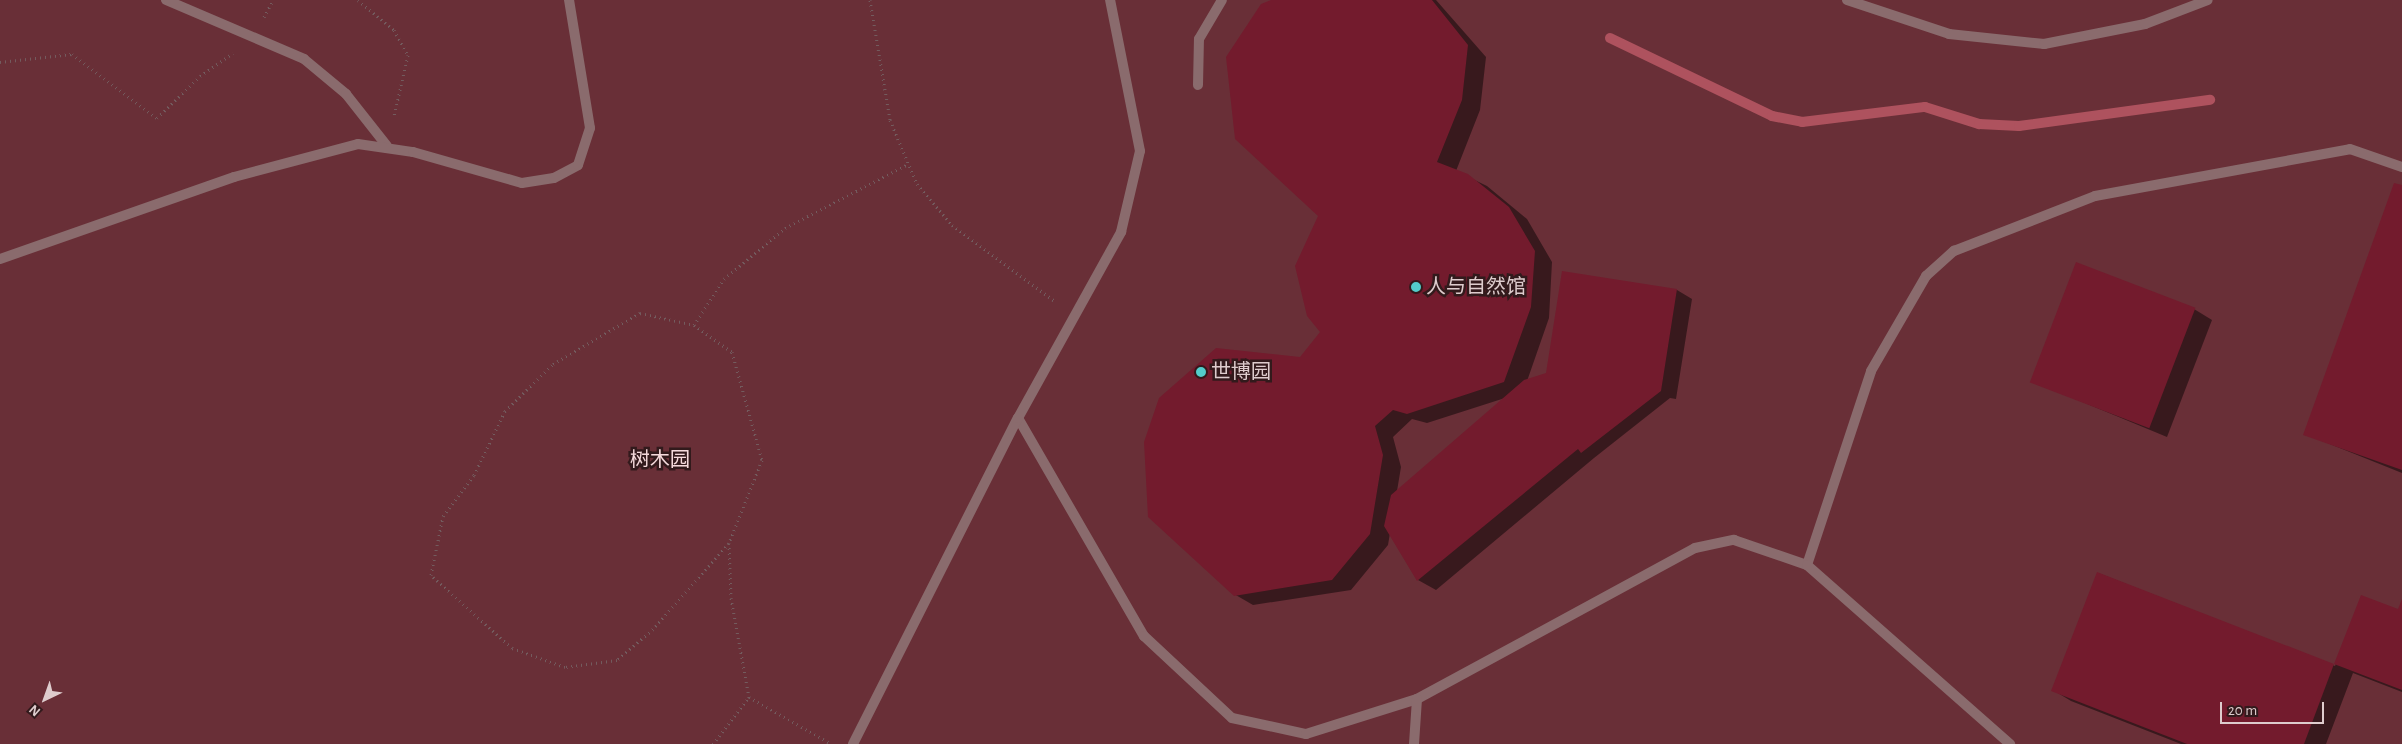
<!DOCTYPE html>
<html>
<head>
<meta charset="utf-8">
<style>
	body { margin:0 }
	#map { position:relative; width:2402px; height:744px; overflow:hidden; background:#3d2326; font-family:"Alegreya Sans","Noto Sans SC",sans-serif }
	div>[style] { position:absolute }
	.green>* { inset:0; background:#692f37; transform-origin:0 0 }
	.shadow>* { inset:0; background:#0007 }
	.stream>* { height:10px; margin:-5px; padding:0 5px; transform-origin:5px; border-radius:5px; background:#ae525e }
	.building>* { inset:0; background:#731b2d; transform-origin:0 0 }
	.path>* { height:3px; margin-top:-1.5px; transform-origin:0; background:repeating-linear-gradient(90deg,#735b5e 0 1px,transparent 0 5px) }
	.service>* { height:10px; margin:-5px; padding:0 5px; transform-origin:5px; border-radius:5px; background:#8a6b6d }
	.dots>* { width:14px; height:14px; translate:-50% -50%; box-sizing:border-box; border:2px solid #321a1c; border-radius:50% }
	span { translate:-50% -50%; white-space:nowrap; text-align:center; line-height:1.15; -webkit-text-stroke:5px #321a1c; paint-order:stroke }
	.poi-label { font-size:20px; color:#decccd }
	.left { translate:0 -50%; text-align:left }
	.park-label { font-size:20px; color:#f5dadc }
	.north { position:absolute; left:20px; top:674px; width:50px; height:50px; -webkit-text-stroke:4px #321a1c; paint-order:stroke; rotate:222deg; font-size:14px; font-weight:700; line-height:20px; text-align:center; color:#decccd }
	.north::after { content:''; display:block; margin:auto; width:18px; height:22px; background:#decccd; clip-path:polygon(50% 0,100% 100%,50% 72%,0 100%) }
	.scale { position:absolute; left:2220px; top:702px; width:104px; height:22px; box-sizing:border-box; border:2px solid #decccd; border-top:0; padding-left:6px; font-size:15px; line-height:18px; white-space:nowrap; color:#decccd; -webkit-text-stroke:4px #321a1c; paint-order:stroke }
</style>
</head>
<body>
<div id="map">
	<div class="green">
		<div style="left:0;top:0;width:2402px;height:744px"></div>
	</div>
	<div class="shadow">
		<div style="clip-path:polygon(evenodd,1275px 0,1436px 0,1486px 57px,1480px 110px,1456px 171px,1487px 186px,1527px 219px,1552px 262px,1549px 318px,1526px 384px,1547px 374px,1563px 272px,1677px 290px,1692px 299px,1676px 399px,1670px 398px,1594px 458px,1436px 590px,1418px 580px,1390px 533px,1388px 545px,1351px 590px,1253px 605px,1234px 594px,1300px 359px,1322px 332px,1319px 216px,1275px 0,1505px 398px,1397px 491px,1401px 467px,1393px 437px,1412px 419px,1427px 423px,1505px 398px)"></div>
		<div style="clip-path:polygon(2402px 187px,2402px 473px,2305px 434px)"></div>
		<div style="clip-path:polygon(2194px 309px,2212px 320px,2167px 437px,2032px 381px)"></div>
		<div style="clip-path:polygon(2098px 573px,2335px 666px,2361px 597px,2399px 611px,2402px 602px,2402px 692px,2353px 673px,2326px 744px,2181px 744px,2071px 701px,2053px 690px)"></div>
	</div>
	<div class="stream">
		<div style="left:1610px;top:38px;width:180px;rotate:25.7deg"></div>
		<div style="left:1772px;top:116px;width:31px;rotate:11deg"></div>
		<div style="left:1802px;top:122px;width:124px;rotate:-7deg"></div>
		<div style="left:1925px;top:107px;width:57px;rotate:17.5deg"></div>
		<div style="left:1979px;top:124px;width:40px;rotate:2.9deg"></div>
		<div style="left:2019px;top:126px;width:193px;rotate:-7.8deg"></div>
	</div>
	<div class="building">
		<div style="clip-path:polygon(1271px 0,1432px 0,1468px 45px,1462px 100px,1437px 162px,1468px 174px,1509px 207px,1535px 251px,1531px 307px,1504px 382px,1407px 414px,1393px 410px,1375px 426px,1383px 455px,1370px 534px,1332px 580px,1234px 596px,1148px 517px,1144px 442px,1159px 398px,1216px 348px,1300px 357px,1320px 332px,1307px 316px,1295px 266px,1318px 216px,1235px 139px,1226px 57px,1261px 4px)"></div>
		<div style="clip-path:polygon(2394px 183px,2402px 185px,2402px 470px,2303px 435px)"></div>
		<div style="left:2076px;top:262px;width:128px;height:129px;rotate:21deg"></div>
		<div style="clip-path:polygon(1562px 271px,1677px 289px,1661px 391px,1581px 453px,1578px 449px,1417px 581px,1384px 526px,1391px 495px,1524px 380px,1546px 373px)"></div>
		<div style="clip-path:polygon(2097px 572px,2334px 664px,2304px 744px,2187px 744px,2051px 691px)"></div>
		<div style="clip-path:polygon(2361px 595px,2398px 609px,2402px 599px,2402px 690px,2334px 664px)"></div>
	</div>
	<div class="path">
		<div style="left:358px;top:0;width:47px;rotate:39.8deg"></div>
		<div style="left:394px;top:30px;width:29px;rotate:61deg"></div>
		<div style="left:408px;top:55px;width:63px;rotate:102.9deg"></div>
		<div style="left:870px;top:0;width:122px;rotate:80.5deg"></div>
		<div style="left:890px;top:120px;width:69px;rotate:67.1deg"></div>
		<div style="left:917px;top:184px;width:54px;rotate:49.5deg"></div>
		<div style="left:952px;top:225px;width:129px;rotate:36.5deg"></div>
		<div style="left:264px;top:17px;width:19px;rotate:-62deg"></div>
		<div style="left:0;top:62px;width:72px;rotate:-6.3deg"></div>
		<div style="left:72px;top:54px;width:106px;rotate:37deg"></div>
		<div style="left:157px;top:118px;width:60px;rotate:-44.3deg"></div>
		<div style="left:200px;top:76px;width:40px;rotate:-34.9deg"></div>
		<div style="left:694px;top:325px;width:47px;rotate:35.4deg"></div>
		<div style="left:732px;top:352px;width:112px;rotate:74.5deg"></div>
		<div style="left:762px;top:460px;width:89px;rotate:111.7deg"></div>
		<div style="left:729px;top:543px;width:115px;rotate:131.5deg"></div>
		<div style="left:653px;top:629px;width:48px;rotate:139.3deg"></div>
		<div style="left:617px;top:660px;width:52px;rotate:172.3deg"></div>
		<div style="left:565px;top:667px;width:56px;rotate:-160.3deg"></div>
		<div style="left:512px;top:648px;width:109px;rotate:-138deg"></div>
		<div style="left:431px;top:575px;width:60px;rotate:-78.5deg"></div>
		<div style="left:443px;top:516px;width:51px;rotate:-52.9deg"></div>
		<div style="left:474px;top:475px;width:71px;rotate:-64.2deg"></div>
		<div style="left:505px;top:411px;width:67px;rotate:-44.4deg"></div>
		<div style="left:553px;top:364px;width:101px;rotate:-30.4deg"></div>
		<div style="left:640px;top:313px;width:55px;rotate:12.5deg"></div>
		<div style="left:694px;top:325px;width:55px;rotate:-56.9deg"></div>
		<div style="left:724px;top:279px;width:80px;rotate:-39.9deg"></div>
		<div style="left:785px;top:228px;width:139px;rotate:-27.5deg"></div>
		<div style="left:729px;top:543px;width:55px;rotate:87.9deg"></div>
		<div style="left:731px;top:598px;width:101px;rotate:79.7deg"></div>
		<div style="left:749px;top:697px;width:93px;rotate:29.6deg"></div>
		<div style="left:713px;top:744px;width:59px;rotate:-52.5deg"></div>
	</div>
	<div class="service">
		<div style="left:166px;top:0;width:150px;rotate:23.1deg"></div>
		<div style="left:304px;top:59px;width:55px;rotate:39.8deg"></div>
		<div style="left:346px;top:94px;width:66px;rotate:51.7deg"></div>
		<div style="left:1847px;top:0;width:108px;rotate:18.4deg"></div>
		<div style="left:1949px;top:34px;width:96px;rotate:6deg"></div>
		<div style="left:2044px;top:44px;width:103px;rotate:-11.2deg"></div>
		<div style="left:2145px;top:24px;width:67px;rotate:-20.9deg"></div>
		<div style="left:1198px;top:85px;width:46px;rotate:-88.8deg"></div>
		<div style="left:1199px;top:39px;width:45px;rotate:-59.5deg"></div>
		<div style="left:0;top:259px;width:248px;rotate:-19.3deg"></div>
		<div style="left:234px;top:177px;width:128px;rotate:-14.9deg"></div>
		<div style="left:358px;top:144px;width:56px;rotate:8.3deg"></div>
		<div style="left:413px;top:152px;width:113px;rotate:15.9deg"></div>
		<div style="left:522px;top:183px;width:32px;rotate:-9deg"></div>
		<div style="left:554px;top:178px;width:27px;rotate:-28deg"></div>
		<div style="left:578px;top:165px;width:39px;rotate:-72deg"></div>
		<div style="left:590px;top:128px;width:130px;rotate:-99.3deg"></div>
		<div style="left:1018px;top:418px;width:252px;rotate:60deg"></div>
		<div style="left:1144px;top:636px;width:120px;rotate:43deg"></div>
		<div style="left:1232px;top:718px;width:76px;rotate:12.2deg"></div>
		<div style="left:1306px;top:734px;width:116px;rotate:-17.5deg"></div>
		<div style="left:1417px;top:699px;width:316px;rotate:-28.5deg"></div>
		<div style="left:1695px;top:548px;width:40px;rotate:-12deg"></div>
		<div style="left:1734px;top:540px;width:77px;rotate:18.9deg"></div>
		<div style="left:1807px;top:565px;width:204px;rotate:-71.7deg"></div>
		<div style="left:1871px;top:371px;width:110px;rotate:-59.9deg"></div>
		<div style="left:1926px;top:276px;width:38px;rotate:-42deg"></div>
		<div style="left:1954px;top:251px;width:151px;rotate:-21.3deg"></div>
		<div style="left:2095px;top:196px;width:259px;rotate:-10.4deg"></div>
		<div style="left:2350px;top:149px;width:55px;rotate:19.1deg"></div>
		<div style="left:1807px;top:565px;width:271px;rotate:41.4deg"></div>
		<div style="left:853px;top:744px;width:365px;rotate:-63.2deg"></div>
		<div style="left:1018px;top:418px;width:213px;rotate:-61deg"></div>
		<div style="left:1121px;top:232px;width:83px;rotate:-76.8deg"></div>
		<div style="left:1140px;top:151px;width:154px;rotate:-101.2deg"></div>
		<div style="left:1414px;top:744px;width:45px;rotate:-86.2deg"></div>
	</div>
	<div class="dots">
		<div style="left:1416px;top:287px;background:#53cdcb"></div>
		<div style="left:1201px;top:372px;background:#53cdcb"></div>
	</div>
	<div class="poi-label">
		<span class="left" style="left:1426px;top:287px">人与自然馆</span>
		<span class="left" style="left:1211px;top:372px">世博园</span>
	</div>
	<div class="park-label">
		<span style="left:660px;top:460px">树木园</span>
	</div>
	<div class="north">N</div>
	<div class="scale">20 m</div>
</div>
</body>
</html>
